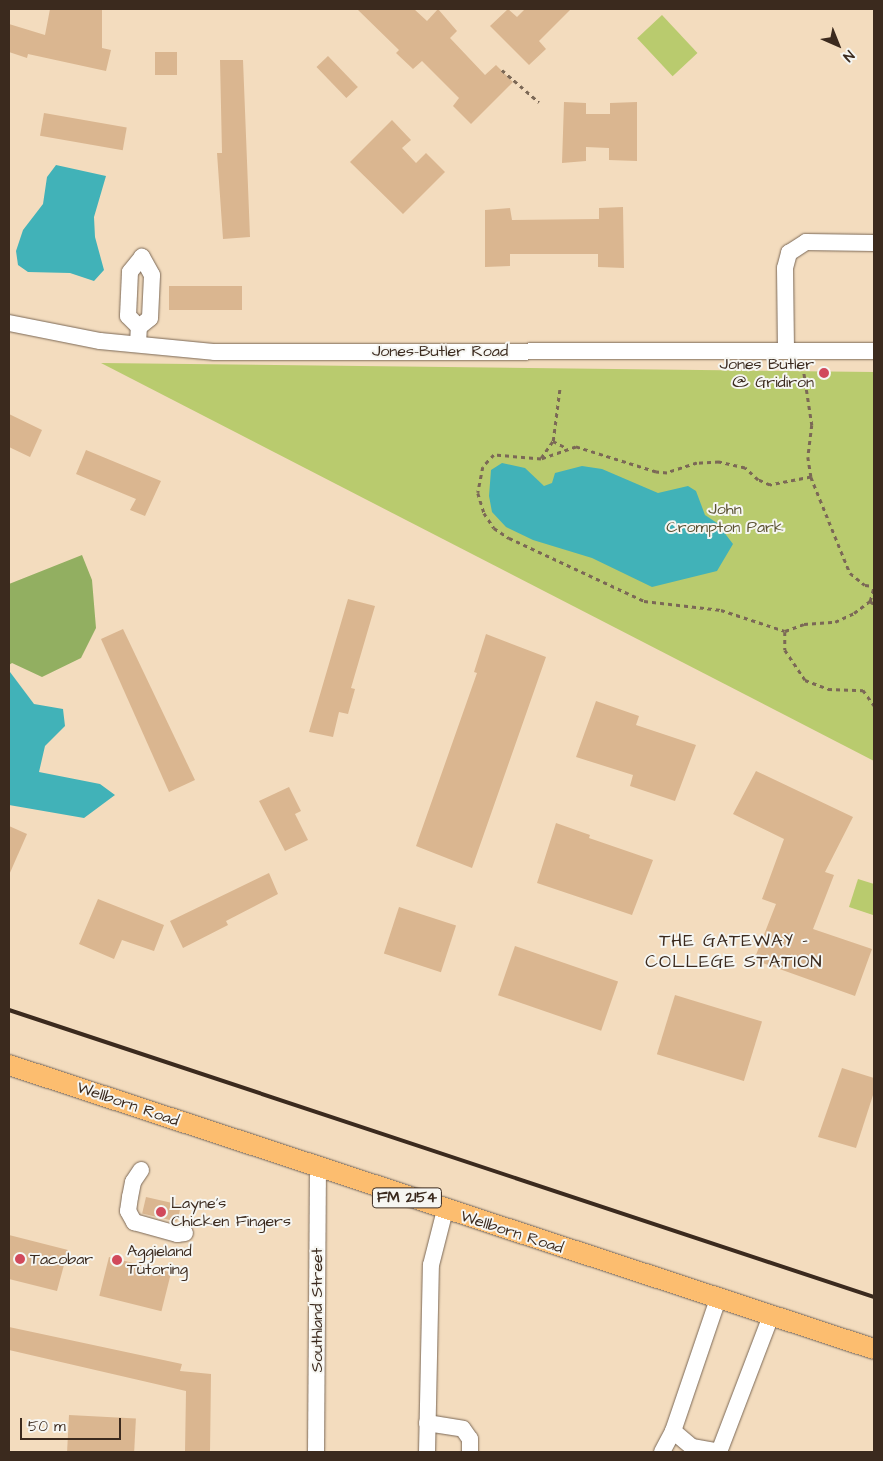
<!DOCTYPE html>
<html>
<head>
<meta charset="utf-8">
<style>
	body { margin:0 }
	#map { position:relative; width:883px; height:1461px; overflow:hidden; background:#f3dcbe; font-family:"Architects Daughter",sans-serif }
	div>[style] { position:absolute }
	.green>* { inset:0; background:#b9cb6e; transform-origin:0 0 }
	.forest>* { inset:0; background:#92af61 }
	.water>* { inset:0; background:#41b2b8 }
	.building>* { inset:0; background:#dab690; transform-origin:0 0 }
	.path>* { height:2.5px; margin-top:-1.25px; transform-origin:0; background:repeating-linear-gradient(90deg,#7b6856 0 4px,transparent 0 8px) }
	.roads { filter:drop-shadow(0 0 1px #7b6856) drop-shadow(0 0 1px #7b6856) }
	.minor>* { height:16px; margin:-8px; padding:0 8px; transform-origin:8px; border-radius:8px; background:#fff }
	.major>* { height:20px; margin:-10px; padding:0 10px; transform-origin:10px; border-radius:10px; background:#fcbd6f }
	.rail>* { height:4px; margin:-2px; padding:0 2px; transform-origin:2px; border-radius:2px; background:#3b2a1e }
	.dots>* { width:14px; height:14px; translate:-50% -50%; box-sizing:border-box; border:2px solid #f6f6f2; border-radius:50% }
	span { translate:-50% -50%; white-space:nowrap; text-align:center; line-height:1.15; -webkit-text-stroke:4px #f6f6f2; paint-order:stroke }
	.shield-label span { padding:1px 4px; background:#f6f6f2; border:1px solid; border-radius:4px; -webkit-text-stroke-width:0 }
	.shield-label { font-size:15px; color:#3b2a1e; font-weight:700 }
	.street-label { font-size:16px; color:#3b2a1e }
	.poi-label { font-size:16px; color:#3b2a1e }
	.right { translate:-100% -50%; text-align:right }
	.left { translate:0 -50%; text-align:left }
	.park-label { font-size:16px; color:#5a5232 }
	.neighbourhood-label { font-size:18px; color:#3b2a1e; letter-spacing:1px }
	.frame { position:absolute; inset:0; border:10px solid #3b2a1e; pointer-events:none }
	.north { position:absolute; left:813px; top:20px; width:50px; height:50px; -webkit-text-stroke:4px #f6f6f2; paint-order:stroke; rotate:136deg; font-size:14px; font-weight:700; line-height:20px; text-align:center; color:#3b2a1e }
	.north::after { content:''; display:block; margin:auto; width:18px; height:22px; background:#3b2a1e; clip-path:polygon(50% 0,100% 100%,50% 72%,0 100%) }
	.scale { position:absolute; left:20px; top:1418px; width:101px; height:22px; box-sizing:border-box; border:2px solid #3b2a1e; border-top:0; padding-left:6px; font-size:15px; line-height:18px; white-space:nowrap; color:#3b2a1e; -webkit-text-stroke:4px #f6f6f2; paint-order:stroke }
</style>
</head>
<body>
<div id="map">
	<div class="green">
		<div style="left:662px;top:15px;width:52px;height:34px;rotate:47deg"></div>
		<div style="clip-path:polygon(101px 363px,874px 372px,874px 761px)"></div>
		<div style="clip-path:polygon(858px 879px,874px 884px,873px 915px,849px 907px)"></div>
	</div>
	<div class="forest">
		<div style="clip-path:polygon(82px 555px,92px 580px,96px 628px,81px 658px,42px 677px,12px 663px,9px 665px,9px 584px)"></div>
	</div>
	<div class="water">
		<div style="clip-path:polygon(56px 165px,106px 176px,94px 217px,95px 237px,104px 270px,94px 281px,70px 273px,28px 272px,18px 265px,16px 251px,23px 230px,43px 204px,47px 177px)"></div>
		<div style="clip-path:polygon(502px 463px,525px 468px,544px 486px,552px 483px,555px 473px,582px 466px,602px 469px,658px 493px,688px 486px,696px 491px,705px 515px,717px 523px,733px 544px,717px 571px,652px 587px,592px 558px,533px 540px,506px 527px,492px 512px,489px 496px,491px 470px)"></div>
		<div style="clip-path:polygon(10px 672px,34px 704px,63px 709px,65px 726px,45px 746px,39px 772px,100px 784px,115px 795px,84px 818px,9px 805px)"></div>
	</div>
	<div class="building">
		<div style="clip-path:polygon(50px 9px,102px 9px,102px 48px,111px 50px,106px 71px,28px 54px,27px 58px,9px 52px,9px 24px,45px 35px)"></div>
		<div style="clip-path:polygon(357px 9px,414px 9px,427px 21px,438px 9px,457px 31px,450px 38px,485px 75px,496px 65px,513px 82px,471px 124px,453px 106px,459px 98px,422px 61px,413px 69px,396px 53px,399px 50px)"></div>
		<div style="clip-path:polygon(508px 9px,517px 17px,525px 9px,571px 9px,539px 41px,546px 49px,529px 65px,490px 26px)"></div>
		<div style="left:155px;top:52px;width:22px;height:23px"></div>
		<div style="left:328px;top:56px;width:43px;height:16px;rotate:46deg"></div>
		<div style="clip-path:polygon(220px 60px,243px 60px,250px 237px,223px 239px,217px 153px,222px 153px)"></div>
		<div style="clip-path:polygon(564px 102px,586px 103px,586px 114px,610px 114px,610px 103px,637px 102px,637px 161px,609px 160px,609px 148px,586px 147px,586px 161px,562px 163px)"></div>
		<div style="left:44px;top:113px;width:84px;height:23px;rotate:10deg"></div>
		<div style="clip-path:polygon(392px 120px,411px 140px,402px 148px,416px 163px,426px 153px,445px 172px,403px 214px,350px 162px)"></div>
		<div style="clip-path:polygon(623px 207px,624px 268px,598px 267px,598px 254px,510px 254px,510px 266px,485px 267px,485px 210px,510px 208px,512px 220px,599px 219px,599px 208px)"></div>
		<div style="left:169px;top:286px;width:73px;height:24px"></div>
		<div style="clip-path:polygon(9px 414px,42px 430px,30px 457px,9px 447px)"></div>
		<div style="clip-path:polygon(86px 450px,161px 481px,145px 516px,130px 510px,136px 499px,76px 474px)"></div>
		<div style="clip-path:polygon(348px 599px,375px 606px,351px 688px,355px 689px,348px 714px,339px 712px,333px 737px,309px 732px)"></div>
		<div style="clip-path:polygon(123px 629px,195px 780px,169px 792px,101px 639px)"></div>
		<div style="clip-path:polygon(486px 634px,546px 657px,472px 868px,416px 846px,477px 673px,474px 672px)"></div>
		<div style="clip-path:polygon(596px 701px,639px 716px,636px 725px,696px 745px,675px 801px,630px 786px,633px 775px,576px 757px)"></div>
		<div style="clip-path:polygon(756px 771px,853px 817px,825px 872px,834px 875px,813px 929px,872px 949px,855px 996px,754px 960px,776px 904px,762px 899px,784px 839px,733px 814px)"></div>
		<div style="clip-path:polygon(289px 787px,301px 811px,295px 814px,308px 840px,285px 851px,259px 801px)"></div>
		<div style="clip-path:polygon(556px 823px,590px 835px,589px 838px,653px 860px,632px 915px,537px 883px)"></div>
		<div style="clip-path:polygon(9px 826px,27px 834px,9px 875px)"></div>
		<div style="clip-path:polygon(269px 873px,278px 894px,226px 921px,228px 925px,183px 948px,170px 921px)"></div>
		<div style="clip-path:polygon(98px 899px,164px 925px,154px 951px,122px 940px,114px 959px,79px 944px)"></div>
		<div style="left:399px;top:907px;width:60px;height:49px;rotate:18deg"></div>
		<div style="left:515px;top:946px;width:109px;height:52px;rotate:19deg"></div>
		<div style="left:675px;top:995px;width:91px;height:62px;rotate:17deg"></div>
		<div style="clip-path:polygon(842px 1068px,874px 1078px,874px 1092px,856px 1148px,818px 1137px)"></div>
		<div style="left:146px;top:1197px;width:36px;height:17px;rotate:13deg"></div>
		<div style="clip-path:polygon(9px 1235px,68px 1250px,57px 1291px,9px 1279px)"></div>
		<div style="left:109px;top:1257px;width:64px;height:40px;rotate:14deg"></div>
		<div style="clip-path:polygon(9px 1327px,182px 1364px,180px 1371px,211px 1374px,210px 1452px,185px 1452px,186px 1391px,9px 1350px)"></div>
		<div style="left:69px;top:1415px;width:67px;height:37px;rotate:3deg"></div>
	</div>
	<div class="path">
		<div style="left:502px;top:70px;width:49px;rotate:40.9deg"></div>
		<div style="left:803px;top:366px;width:60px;rotate:81.3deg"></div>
		<div style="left:812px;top:425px;width:32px;rotate:97deg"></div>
		<div style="left:808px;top:457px;width:20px;rotate:81deg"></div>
		<div style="left:811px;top:477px;width:104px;rotate:67.9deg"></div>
		<div style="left:850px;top:573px;width:19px;rotate:39deg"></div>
		<div style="left:865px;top:585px;width:9px;rotate:6deg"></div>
		<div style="left:553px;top:441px;width:16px;rotate:27deg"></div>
		<div style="left:541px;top:458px;width:21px;rotate:-55deg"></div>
		<div style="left:553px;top:441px;width:55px;rotate:-82.7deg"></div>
		<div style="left:811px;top:477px;width:42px;rotate:169deg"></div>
		<div style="left:770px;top:485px;width:13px;rotate:-157deg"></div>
		<div style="left:758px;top:480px;width:18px;rotate:-137deg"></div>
		<div style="left:745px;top:468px;width:27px;rotate:-167deg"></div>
		<div style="left:719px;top:462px;width:22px;rotate:177deg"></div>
		<div style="left:697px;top:463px;width:32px;rotate:162deg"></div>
		<div style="left:667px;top:473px;width:11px;rotate:-175deg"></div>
		<div style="left:656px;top:472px;width:84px;rotate:-162.6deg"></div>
		<div style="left:576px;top:447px;width:37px;rotate:161deg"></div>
		<div style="left:541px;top:459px;width:47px;rotate:-175.1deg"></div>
		<div style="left:494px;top:455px;width:16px;rotate:133deg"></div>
		<div style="left:483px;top:467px;width:26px;rotate:101deg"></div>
		<div style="left:478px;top:493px;width:21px;rotate:73deg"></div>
		<div style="left:484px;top:513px;width:18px;rotate:56deg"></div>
		<div style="left:494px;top:528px;width:18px;rotate:34deg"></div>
		<div style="left:509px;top:538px;width:149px;rotate:25deg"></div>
		<div style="left:644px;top:601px;width:78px;rotate:6.7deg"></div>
		<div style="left:721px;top:610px;width:67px;rotate:18.2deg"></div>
		<div style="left:785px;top:631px;width:20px;rotate:-20deg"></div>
		<div style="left:804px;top:624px;width:31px;rotate:-4deg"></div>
		<div style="left:835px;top:622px;width:21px;rotate:-25deg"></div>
		<div style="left:854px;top:613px;width:20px;rotate:-37deg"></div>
		<div style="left:870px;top:601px;width:16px;rotate:-75deg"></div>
		<div style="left:870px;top:601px;width:5px;rotate:37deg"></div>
		<div style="left:785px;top:632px;width:18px;rotate:90deg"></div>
		<div style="left:785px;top:650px;width:36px;rotate:56deg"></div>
		<div style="left:805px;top:680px;width:25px;rotate:21deg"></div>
		<div style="left:828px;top:689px;width:35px;rotate:2deg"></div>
		<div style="left:863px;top:690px;width:19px;rotate:54deg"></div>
	</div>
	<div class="roads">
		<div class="minor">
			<div style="left:9px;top:323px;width:93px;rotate:11.2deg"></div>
			<div style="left:100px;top:341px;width:116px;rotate:5.5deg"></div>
			<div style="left:215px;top:352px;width:659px;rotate:-0.09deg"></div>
			<div style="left:138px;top:344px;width:17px;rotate:-87deg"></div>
			<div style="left:139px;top:327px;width:14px;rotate:-39deg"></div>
			<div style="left:150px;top:318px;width:43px;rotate:-87.3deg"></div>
			<div style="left:152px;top:275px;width:21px;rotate:-119deg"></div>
			<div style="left:142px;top:257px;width:19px;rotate:129deg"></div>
			<div style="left:130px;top:272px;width:44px;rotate:92.6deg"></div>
			<div style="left:128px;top:316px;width:16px;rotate:45deg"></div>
			<div style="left:786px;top:350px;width:82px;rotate:-90.7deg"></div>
			<div style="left:785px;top:268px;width:16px;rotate:-75deg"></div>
			<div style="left:789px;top:253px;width:20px;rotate:-33deg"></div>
			<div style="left:806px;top:242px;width:68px;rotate:0.8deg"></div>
			<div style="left:141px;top:1170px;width:14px;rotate:124deg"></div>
			<div style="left:133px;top:1182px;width:15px;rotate:101deg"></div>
			<div style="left:130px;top:1197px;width:14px;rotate:98deg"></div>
			<div style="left:128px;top:1211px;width:13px;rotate:61deg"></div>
			<div style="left:134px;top:1222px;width:45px;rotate:15.6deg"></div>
			<div style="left:177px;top:1234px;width:8px;rotate:-7deg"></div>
			<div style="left:718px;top:1299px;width:139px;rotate:108.8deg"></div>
			<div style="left:673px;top:1431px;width:25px;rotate:40deg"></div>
			<div style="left:692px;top:1447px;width:27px;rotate:10deg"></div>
			<div style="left:719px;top:1452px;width:146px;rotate:-69.1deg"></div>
			<div style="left:427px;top:1423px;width:36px;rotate:9deg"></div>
			<div style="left:463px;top:1429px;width:12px;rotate:55deg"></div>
			<div style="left:470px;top:1439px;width:13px;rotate:90deg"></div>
			<div style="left:316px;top:1452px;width:284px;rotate:-89.6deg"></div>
			<div style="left:427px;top:1452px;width:187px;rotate:-88.8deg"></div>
			<div style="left:431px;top:1265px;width:57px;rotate:-75.7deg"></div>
			<div style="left:662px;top:1452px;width:24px;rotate:-62deg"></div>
		</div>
		<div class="major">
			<div style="left:9px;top:1065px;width:910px;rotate:18.18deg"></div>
		</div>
	</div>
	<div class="rail">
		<div style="left:9px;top:1010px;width:911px;rotate:18.36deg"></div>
	</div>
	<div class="dots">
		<div style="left:824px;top:373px;background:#d1495b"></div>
		<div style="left:161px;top:1212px;background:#d1495b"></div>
		<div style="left:20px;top:1259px;background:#d1495b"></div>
		<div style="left:117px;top:1260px;background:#d1495b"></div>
	</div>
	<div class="shield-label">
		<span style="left:407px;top:1198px">FM 2154</span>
	</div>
	<div class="street-label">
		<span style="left:440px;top:351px">Jones-Butler Road</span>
		<span style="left:128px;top:1104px;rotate:19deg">Wellborn Road</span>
		<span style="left:512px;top:1232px;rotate:18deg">Wellborn Road</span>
		<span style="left:317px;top:1310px;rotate:-90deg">Southland Street</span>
	</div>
	<div class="poi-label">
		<span class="right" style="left:814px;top:373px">Jones Butler<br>@ Gridiron</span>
		<span class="left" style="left:171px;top:1212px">Layne's<br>Chicken Fingers</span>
		<span class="left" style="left:127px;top:1260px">Aggieland<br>Tutoring</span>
		<span class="left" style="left:30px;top:1259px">Tacobar</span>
	</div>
	<div class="park-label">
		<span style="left:725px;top:518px">John<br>Crompton Park</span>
	</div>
	<div class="neighbourhood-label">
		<span style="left:734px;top:952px">THE GATEWAY -<br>COLLEGE STATION</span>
	</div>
	<div class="frame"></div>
	<div class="north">N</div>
	<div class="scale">50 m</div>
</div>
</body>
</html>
